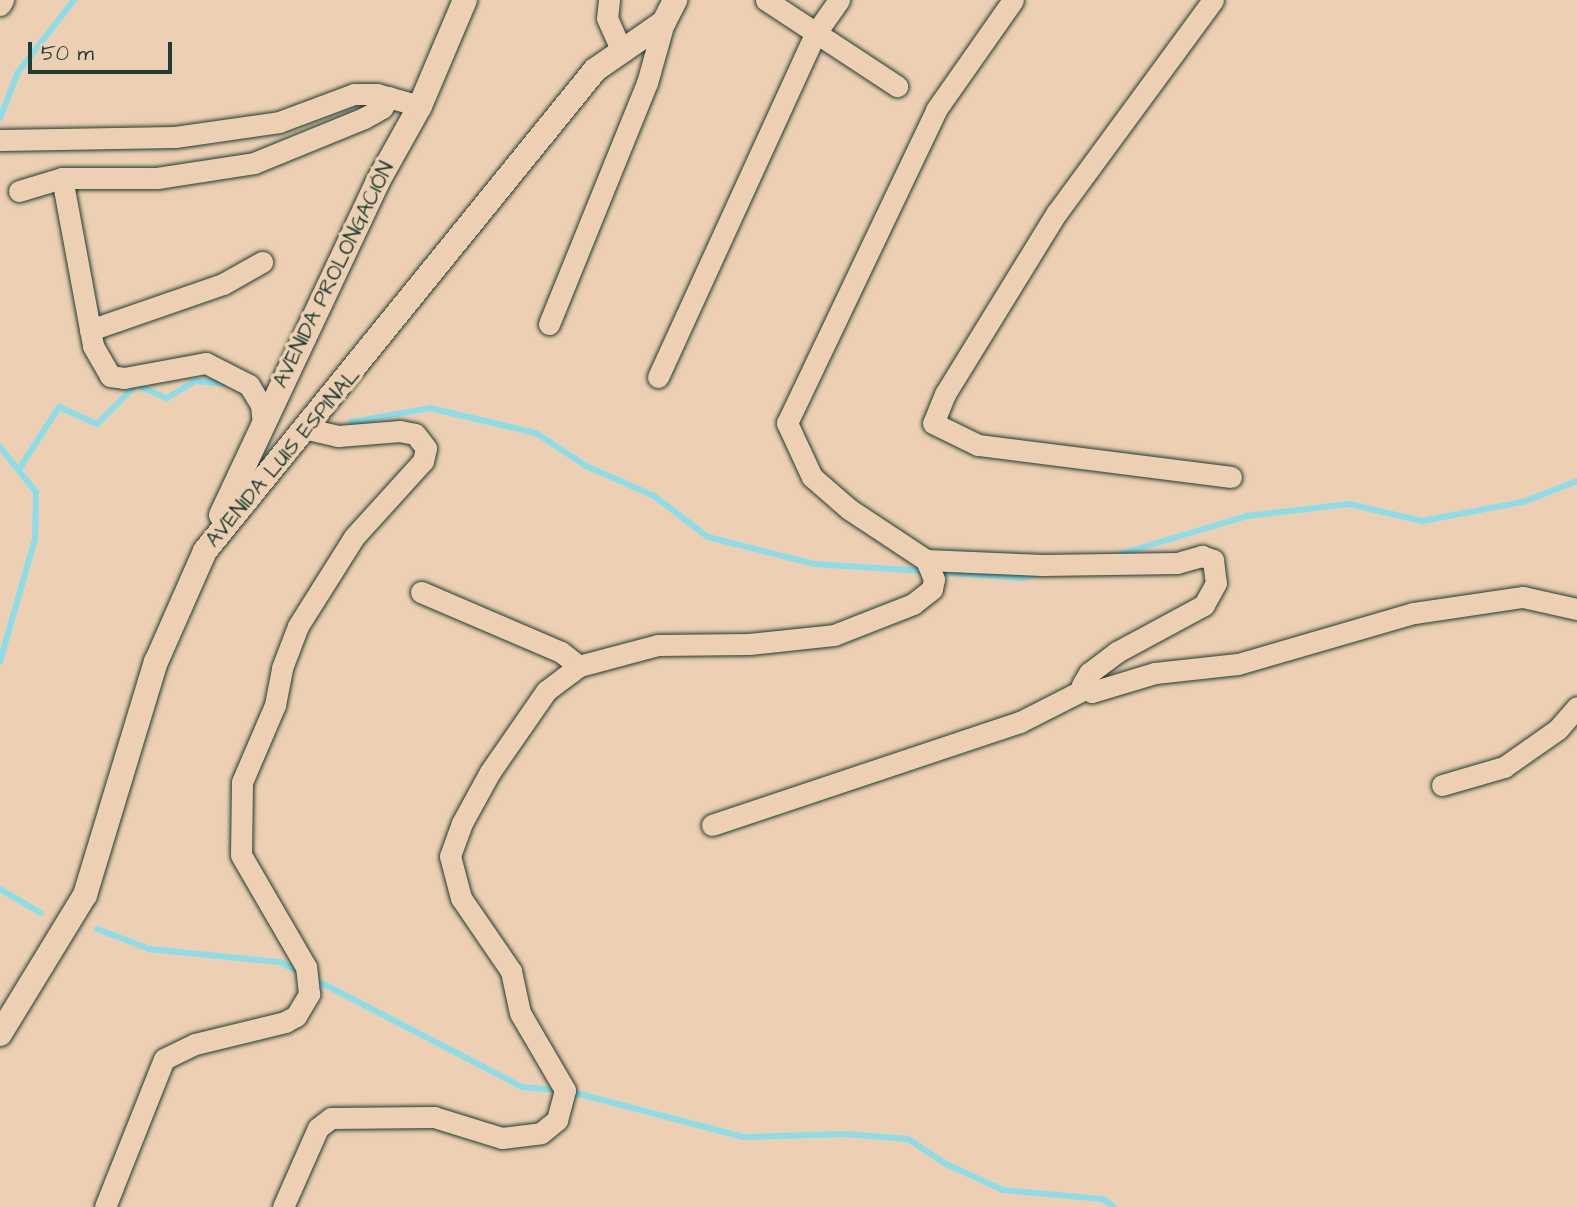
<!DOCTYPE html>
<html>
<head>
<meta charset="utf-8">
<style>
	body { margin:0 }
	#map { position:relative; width:1577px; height:1207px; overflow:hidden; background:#edd0b3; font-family:"Architects Daughter",sans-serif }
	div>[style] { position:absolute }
	.stream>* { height:6px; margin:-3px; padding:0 3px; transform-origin:3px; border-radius:3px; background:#8ddde8 }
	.roads { filter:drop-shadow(0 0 2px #1f3d34) drop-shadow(0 0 2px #1f3d34) }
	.minor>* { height:21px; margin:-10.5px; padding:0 10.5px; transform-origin:10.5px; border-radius:10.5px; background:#edd0b3 }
	.tertiary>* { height:24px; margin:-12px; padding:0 12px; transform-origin:12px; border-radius:12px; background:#edd0b3 }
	span { translate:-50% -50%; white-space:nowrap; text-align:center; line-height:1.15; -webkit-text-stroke:7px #edd0b3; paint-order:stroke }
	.street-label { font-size:21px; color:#1f3d34 }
	.scale { position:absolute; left:28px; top:42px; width:144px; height:32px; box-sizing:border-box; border:4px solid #1f3d34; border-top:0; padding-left:9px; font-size:21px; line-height:24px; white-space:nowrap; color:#1f3d34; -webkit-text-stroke:5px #edd0b3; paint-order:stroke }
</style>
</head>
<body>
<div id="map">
	<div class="stream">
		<div style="left:0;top:118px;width:49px;rotate:-68.6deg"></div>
		<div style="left:18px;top:72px;width:91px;rotate:-52.1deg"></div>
		<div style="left:351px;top:422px;width:80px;rotate:-10deg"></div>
		<div style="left:430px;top:408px;width:109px;rotate:13.3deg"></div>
		<div style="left:536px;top:433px;width:60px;rotate:33.4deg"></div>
		<div style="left:586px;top:466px;width:74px;rotate:23.8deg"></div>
		<div style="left:654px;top:496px;width:68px;rotate:37.2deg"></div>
		<div style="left:708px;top:537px;width:109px;rotate:14.3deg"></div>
		<div style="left:814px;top:564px;width:111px;rotate:3.6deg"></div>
		<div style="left:0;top:447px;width:58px;rotate:51.3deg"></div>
		<div style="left:36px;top:492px;width:47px;rotate:91.2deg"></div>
		<div style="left:35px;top:539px;width:127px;rotate:106deg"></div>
		<div style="left:19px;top:469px;width:74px;rotate:-57.2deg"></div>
		<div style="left:59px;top:407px;width:42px;rotate:24.1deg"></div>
		<div style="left:97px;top:424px;width:55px;rotate:-45deg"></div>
		<div style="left:136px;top:385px;width:34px;rotate:23deg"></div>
		<div style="left:167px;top:398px;width:33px;rotate:-31deg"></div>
		<div style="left:195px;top:381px;width:35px;rotate:5deg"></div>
		<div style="left:1117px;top:555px;width:136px;rotate:-16.7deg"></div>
		<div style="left:1247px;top:516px;width:103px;rotate:-6.7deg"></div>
		<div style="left:1349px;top:504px;width:75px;rotate:13.1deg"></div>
		<div style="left:1422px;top:521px;width:103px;rotate:-10.7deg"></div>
		<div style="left:1523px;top:502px;width:58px;rotate:-21.3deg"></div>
		<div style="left:937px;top:572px;width:85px;rotate:4deg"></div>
		<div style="left:1022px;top:578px;width:17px;rotate:-13deg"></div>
		<div style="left:0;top:889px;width:48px;rotate:30.3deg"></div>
		<div style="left:97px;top:929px;width:56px;rotate:21deg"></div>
		<div style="left:149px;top:949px;width:132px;rotate:5.7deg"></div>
		<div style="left:280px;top:962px;width:25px;rotate:27deg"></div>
		<div style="left:312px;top:978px;width:237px;rotate:27.4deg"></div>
		<div style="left:522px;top:1087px;width:36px;rotate:5deg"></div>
		<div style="left:568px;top:1091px;width:181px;rotate:14.7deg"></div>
		<div style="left:743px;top:1137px;width:101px;rotate:-1.7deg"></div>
		<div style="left:844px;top:1134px;width:64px;rotate:4.5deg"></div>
		<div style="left:908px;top:1139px;width:45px;rotate:33.3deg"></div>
		<div style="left:946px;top:1164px;width:63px;rotate:24.5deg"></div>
		<div style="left:1003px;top:1190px;width:100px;rotate:5.1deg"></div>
		<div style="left:1103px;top:1199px;width:14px;rotate:36deg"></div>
	</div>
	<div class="roads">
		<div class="minor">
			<div style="left:609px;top:0;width:18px;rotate:96deg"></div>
			<div style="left:607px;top:18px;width:37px;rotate:66deg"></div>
			<div style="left:766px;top:0;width:157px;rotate:33.3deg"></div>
			<div style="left:1213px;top:0;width:263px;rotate:126.3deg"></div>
			<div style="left:1057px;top:212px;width:214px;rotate:121.6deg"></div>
			<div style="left:945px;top:394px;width:31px;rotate:112deg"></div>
			<div style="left:933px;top:423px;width:50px;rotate:26.1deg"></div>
			<div style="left:978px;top:445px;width:255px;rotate:7.2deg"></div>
			<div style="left:0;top:5px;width:6px;rotate:-59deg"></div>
			<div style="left:0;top:140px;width:175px;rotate:-1deg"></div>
			<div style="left:175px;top:137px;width:105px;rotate:-8.2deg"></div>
			<div style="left:279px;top:122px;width:80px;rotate:-20.5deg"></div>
			<div style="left:354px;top:94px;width:23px"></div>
			<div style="left:377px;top:94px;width:45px;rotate:15.6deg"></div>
			<div style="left:62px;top:178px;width:171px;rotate:79.5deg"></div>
			<div style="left:93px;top:346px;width:34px;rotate:60deg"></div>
			<div style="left:110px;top:376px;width:14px;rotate:8deg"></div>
			<div style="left:124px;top:378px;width:83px;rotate:-10.4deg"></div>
			<div style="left:206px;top:363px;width:48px;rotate:27.1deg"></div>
			<div style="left:249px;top:385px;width:23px;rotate:59deg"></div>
			<div style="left:261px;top:405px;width:18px;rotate:84deg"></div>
			<div style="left:19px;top:191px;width:45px;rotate:-16.8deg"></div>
			<div style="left:62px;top:178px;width:95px"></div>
			<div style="left:157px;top:178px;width:98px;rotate:-8.8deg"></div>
			<div style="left:254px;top:163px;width:119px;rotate:-22.2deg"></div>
			<div style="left:364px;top:118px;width:21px;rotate:-29deg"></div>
			<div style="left:382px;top:108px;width:13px;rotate:-58deg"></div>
			<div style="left:549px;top:324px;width:260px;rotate:-67.9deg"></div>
			<div style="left:647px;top:83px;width:63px;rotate:-74.4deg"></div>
			<div style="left:90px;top:330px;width:141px;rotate:-19.1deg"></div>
			<div style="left:223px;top:284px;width:45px;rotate:-29.4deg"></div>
			<div style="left:658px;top:377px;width:377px;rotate:-65.4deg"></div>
			<div style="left:815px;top:34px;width:42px;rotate:-54.8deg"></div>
			<div style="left:926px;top:560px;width:116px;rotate:2.5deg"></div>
			<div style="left:1042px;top:565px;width:135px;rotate:-0.8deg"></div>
			<div style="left:1177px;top:563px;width:26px;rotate:-16deg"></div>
			<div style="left:1202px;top:556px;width:12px;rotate:20deg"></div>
			<div style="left:1213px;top:560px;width:23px;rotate:83deg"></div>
			<div style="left:1216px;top:583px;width:25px;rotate:119deg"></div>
			<div style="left:1204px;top:605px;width:99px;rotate:151.6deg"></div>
			<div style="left:1117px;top:652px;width:35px;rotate:143deg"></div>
			<div style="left:1089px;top:673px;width:14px;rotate:120deg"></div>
			<div style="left:1082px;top:685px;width:12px;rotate:35deg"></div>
			<div style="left:1092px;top:692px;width:66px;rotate:-16.8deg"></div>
			<div style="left:1155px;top:673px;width:83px;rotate:-6.2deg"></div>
			<div style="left:1238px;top:664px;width:183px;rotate:-16.2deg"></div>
			<div style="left:1414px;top:613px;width:110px;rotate:-8.4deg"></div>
			<div style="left:1523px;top:597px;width:55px;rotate:12.5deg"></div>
			<div style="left:421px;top:592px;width:152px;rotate:23.2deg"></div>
			<div style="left:561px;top:652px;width:23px;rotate:38deg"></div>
			<div style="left:1442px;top:785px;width:65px;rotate:-16.2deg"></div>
			<div style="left:1504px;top:767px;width:66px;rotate:-35.1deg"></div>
			<div style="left:1558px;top:729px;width:29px;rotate:-49deg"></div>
			<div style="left:712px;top:825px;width:325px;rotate:-18.5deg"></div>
			<div style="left:1020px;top:722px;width:73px;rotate:-26.9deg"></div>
			<div style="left:105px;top:1207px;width:159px;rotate:-68.3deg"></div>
			<div style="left:164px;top:1059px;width:34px;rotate:-26deg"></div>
			<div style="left:195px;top:1044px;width:93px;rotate:-13.7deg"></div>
			<div style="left:285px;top:1022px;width:13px;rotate:-29deg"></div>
			<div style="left:296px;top:1016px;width:26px;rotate:-59deg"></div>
			<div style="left:309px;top:994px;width:27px;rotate:-96deg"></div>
			<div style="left:306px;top:967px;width:129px;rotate:-120.1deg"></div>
			<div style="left:241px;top:855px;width:73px;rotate:-89.2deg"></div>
			<div style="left:242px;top:782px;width:84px;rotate:-66.8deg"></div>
			<div style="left:275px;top:705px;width:38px;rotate:-79deg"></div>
			<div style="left:282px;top:668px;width:45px;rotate:-69.1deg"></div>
			<div style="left:298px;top:626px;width:105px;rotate:-57.8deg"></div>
			<div style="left:354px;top:537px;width:103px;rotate:-47.8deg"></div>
			<div style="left:423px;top:461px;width:13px;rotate:-77deg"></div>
			<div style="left:426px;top:448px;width:18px;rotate:-128deg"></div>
			<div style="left:415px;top:434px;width:15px;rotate:-169deg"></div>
			<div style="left:400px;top:431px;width:62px;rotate:175.4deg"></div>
			<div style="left:338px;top:436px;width:32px;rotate:-167deg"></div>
			<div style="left:283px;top:1207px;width:86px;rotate:-66.1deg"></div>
			<div style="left:318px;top:1128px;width:16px;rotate:-38deg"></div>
			<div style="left:331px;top:1118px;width:103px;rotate:-0.6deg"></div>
			<div style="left:434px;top:1117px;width:71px;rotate:17.2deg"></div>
			<div style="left:502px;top:1138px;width:39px;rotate:-7deg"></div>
			<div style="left:541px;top:1133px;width:21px;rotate:-39deg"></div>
			<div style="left:557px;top:1120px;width:31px;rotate:-75deg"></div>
			<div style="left:565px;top:1090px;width:89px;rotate:-120.3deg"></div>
			<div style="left:520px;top:1013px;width:43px;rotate:-102.1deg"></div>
			<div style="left:511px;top:971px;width:88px;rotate:-124.4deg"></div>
			<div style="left:461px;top:898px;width:43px;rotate:-104.7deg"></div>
			<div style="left:450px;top:856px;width:35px;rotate:-70deg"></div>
			<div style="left:462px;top:823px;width:58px;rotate:-61.2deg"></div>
			<div style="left:490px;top:772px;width:98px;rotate:-55.3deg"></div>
			<div style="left:546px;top:691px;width:41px;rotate:-37.1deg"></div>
			<div style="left:579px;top:666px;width:82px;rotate:-14.9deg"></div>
			<div style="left:658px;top:645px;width:91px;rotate:-0.6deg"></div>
			<div style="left:749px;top:644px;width:85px;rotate:-6deg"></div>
			<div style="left:834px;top:635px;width:85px;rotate:-21.4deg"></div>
			<div style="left:913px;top:604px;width:24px;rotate:-38deg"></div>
			<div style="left:932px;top:589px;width:10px;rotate:-79deg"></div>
			<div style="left:934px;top:579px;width:21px;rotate:-113deg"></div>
			<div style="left:926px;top:560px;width:92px;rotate:-146.5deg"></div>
			<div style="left:849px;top:509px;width:49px;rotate:-139.1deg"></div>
			<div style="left:812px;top:477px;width:60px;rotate:-114.8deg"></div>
			<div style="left:787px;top:423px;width:347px;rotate:-64.5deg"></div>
			<div style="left:936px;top:110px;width:134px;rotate:-55deg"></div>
		</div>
		<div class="tertiary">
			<div style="left:221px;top:515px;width:367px;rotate:-64.8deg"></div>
			<div style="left:377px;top:183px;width:88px;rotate:-60.8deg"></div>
			<div style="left:420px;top:106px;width:115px;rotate:-67deg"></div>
			<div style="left:0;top:1034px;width:163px;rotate:-58.6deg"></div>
			<div style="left:85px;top:895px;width:244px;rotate:-73.1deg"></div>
			<div style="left:156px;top:662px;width:121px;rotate:-66.2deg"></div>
			<div style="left:205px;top:551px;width:619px;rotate:-50.96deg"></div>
			<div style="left:595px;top:70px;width:84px;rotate:-34.8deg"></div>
			<div style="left:664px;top:22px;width:25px;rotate:-63deg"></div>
		</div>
	</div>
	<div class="street-label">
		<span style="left:334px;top:275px;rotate:-64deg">AVENIDA PROLONGACIÓN</span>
		<span style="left:283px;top:458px;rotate:-50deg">AVENIDA LUIS ESPINAL</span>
	</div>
	<div class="scale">50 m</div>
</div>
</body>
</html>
